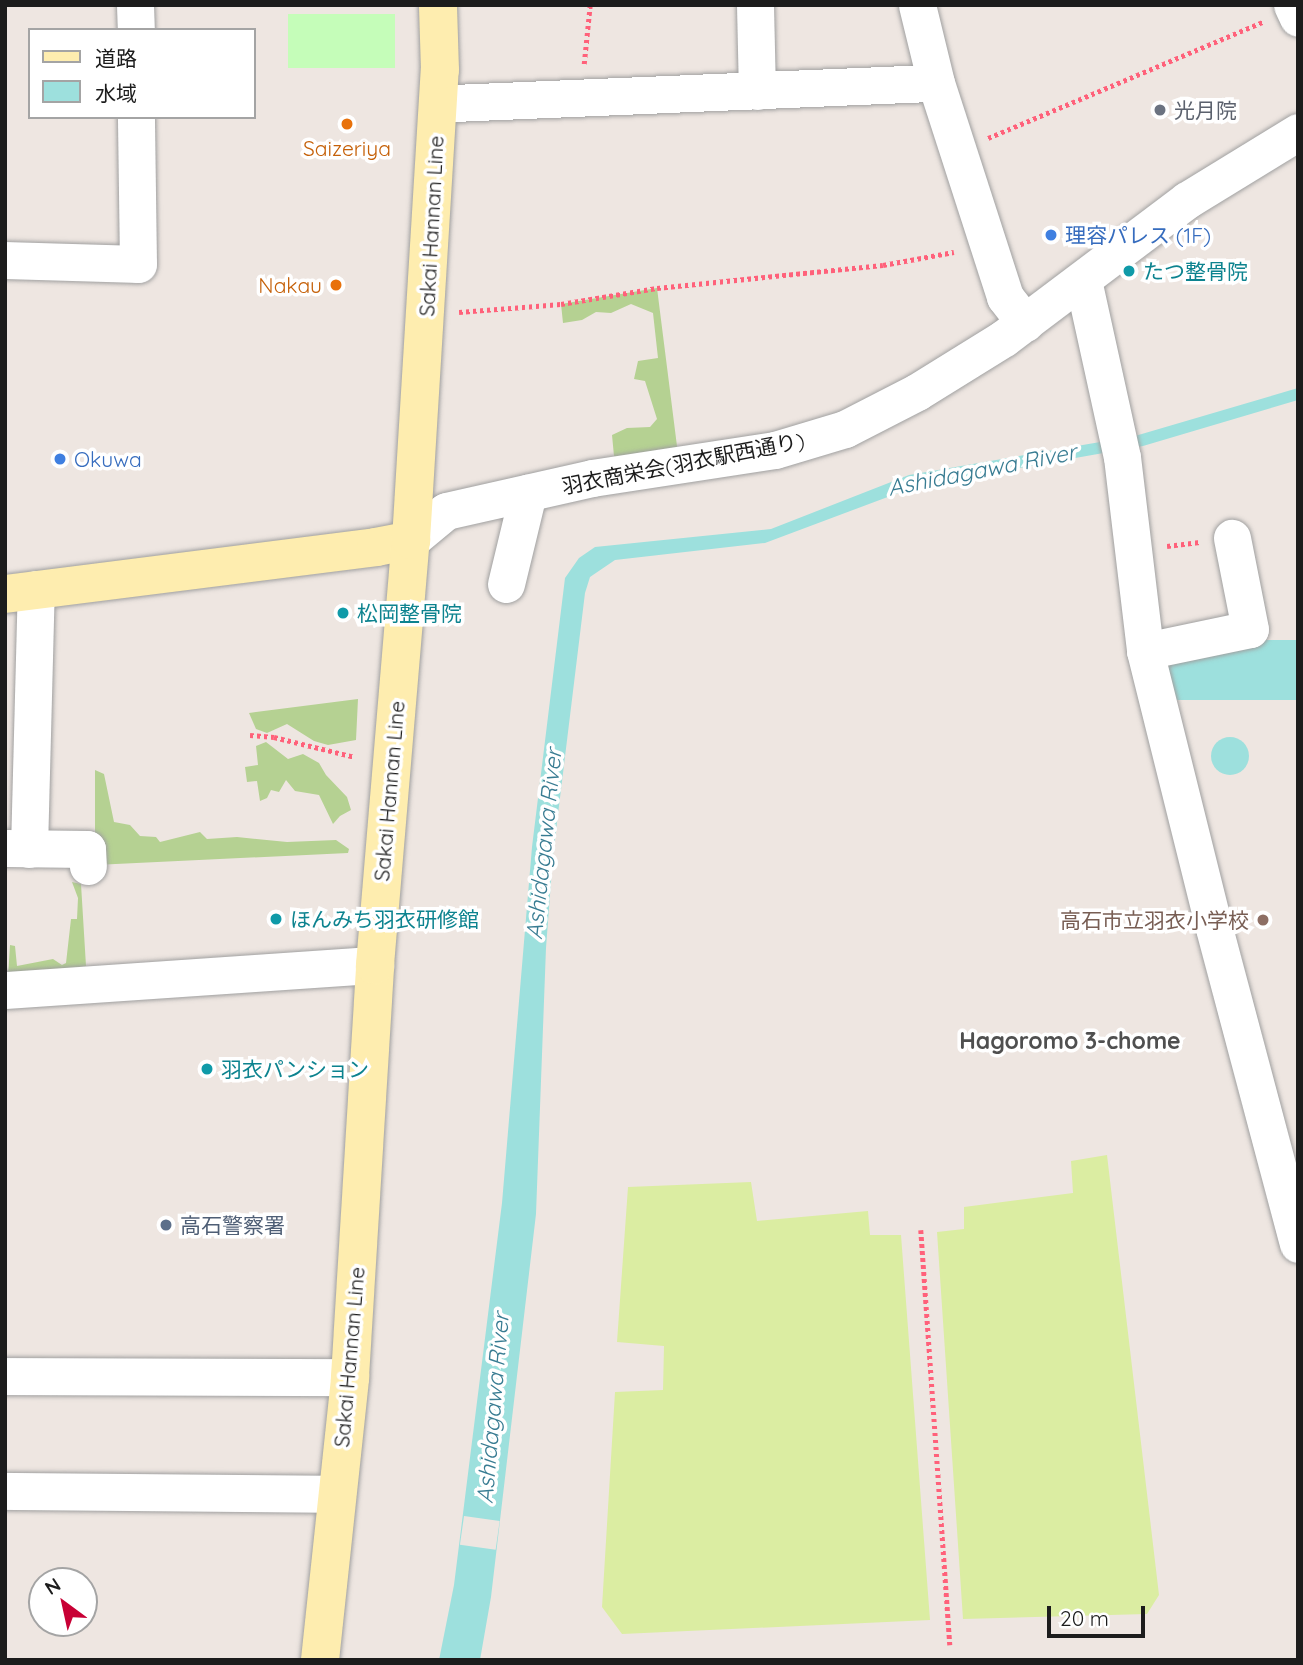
<!DOCTYPE html>
<html>
<head>
<meta charset="utf-8">
<style>
	body { margin:0 }
	#map { position:relative; width:1303px; height:1665px; overflow:hidden; background:#eee6e1; font-family:Quicksand,"Noto Sans JP",sans-serif }
	div>[style] { position:absolute }
	.grass>* { inset:0; background:#dbeda2 }
	.forest>* { inset:0; background:#b5d192 }
	.park>* { inset:0; background:#c5fdb9; transform-origin:0 0 }
	.water>* { inset:0; background:#9de0dd; transform-origin:0 0 }
	.round { border-radius:50% }
	.pier>* { inset:0; background:#eee6e1; transform-origin:0 0 }
	.path>* { height:4.5px; margin-top:-2.25px; transform-origin:0; background:repeating-linear-gradient(90deg,#ff617a 0 3.5px,transparent 0 7px) }
	.roads { filter:drop-shadow(0 0 2px #a0a0a0) drop-shadow(0 0 2px #a0a0a0) }
	.street>* { height:37px; margin:-18.5px; padding:0 18.5px; transform-origin:18.5px; border-radius:18.5px; background:#fff }
	.secondary>* { height:38px; margin:-19px; padding:0 19px; transform-origin:19px; border-radius:19px; background:#feedaf }
	.dots>* { width:19px; height:19px; translate:-50% -50%; box-sizing:border-box; border:4px solid #fff; border-radius:50% }
	span { translate:-50% -50%; white-space:nowrap; text-align:center; line-height:1.15; -webkit-text-stroke:7px #fff; paint-order:stroke }
	.worship-label { font-size:21px; color:#5b616d }
	.left { translate:0 -50%; text-align:left }
	.food-label { font-size:21px; color:#c56008 }
	.right { translate:-100% -50%; text-align:right }
	.street-label { font-size:21px; color:#1c1c1c }
	.shop-label { font-size:21px; color:#366cbe }
	.culture-label { font-size:21px; color:#0d838f }
	.education-label { font-size:21px; color:#785e54 }
	.service-label { font-size:21px; color:#4e5e75 }
	.water-label { font-size:23px; color:#387c92; font-style:italic }
	.neighbourhood-label { font-size:23px; color:#4f4f4f; font-weight:700 }
	.frame { position:absolute; inset:0; border:7px solid #1c1c1c; pointer-events:none }
	.legend { position:absolute; left:28px; top:28px; width:228px; height:91px; box-sizing:border-box; background:#fff; border:2px solid #a4a4a4; margin:0; padding:9px 12px; list-style:none; font-size:21px; color:#1c1c1c }
	.legend li { display:flex; align-items:center; gap:14px; height:35px }
	.legend b { width:35px; border:2px solid #a4a4a4 }
	.north { position:absolute; left:28px; top:1567px; width:70px; height:70px; box-sizing:border-box; background:#fff; border:2px solid #a4a4a4; border-radius:50%; rotate:327deg; font-size:19px; font-weight:700; line-height:28px; text-align:center; color:#1c1c1c }
	.north::after { content:''; display:block; margin:auto; width:24px; height:32px; background:#c80035; clip-path:polygon(50% 0,100% 100%,50% 72%,0 100%) }
	.scale { position:absolute; left:1047px; top:1606px; width:98px; height:32px; box-sizing:border-box; border:4px solid #1c1c1c; border-top:0; padding-left:9px; font-size:21px; line-height:24px; white-space:nowrap; color:#1c1c1c; -webkit-text-stroke:5px #fff; paint-order:stroke }
</style>
</head>
<body>
<div id="map">
	<div class="grass">
		<div style="clip-path:polygon(1107px 1155px,1159px 1595px,1147px 1614px,963px 1619px,937px 1232px,964px 1229px,964px 1207px,1073px 1193px,1071px 1161px)"></div>
		<div style="clip-path:polygon(751px 1182px,757px 1221px,868px 1211px,870px 1235px,901px 1235px,930px 1620px,622px 1634px,602px 1607px,615px 1392px,663px 1390px,664px 1346px,617px 1342px,628px 1187px)"></div>
	</div>
	<div class="forest">
		<div style="clip-path:polygon(657px 288px,679px 462px,624px 468px,614px 456px,612px 435px,627px 428px,650px 427px,657px 419px,645px 381px,634px 379px,638px 361px,658px 358px,653px 313px,631px 304px,611px 313px,596px 312px,582px 320px,563px 323px,561px 304px)"></div>
		<div style="clip-path:polygon(358px 699px,356px 740px,328px 745px,314px 741px,287px 724px,267px 733px,256px 729px,249px 713px)"></div>
		<div style="clip-path:polygon(266px 742px,288px 759px,303px 754px,319px 763px,326px 775px,347px 797px,351px 810px,340px 816px,333px 824px,319px 795px,295px 791px,286px 780px,279px 792px,271px 790px,267px 798px,260px 801px,257px 781px,247px 782px,245px 767px,258px 765px,256px 746px)"></div>
		<div style="clip-path:polygon(95px 770px,104px 774px,114px 822px,130px 825px,140px 836px,156px 837px,160px 842px,200px 832px,207px 839px,237px 837px,287px 842px,336px 840px,349px 849px,348px 853px,95px 865px)"></div>
		<div style="clip-path:polygon(72px 882px,81px 884px,86px 966px,8px 978px,10px 945px,15px 946px,17px 966px,53px 959px,62px 965px,66px 963px,71px 919px,77px 919px,78px 898px)"></div>
	</div>
	<div class="park">
		<div style="left:395px;top:14px;width:54px;height:107px;rotate:90deg"></div>
	</div>
	<div class="water">
		<div style="clip-path:polygon(1298px 388px,1298px 400px,1143px 446px,917px 486px,765px 543px,615px 560px,590px 577px,585px 593px,553px 855px,546px 948px,536px 1214px,491px 1597px,480px 1660px,439px 1660px,454px 1585px,502px 1203px,532px 847px,565px 578px,579px 558px,595px 547px,771px 529px,909px 475px,1135px 436px)"></div>
		<div style="left:1298px;top:640px;width:60px;height:130px;rotate:90deg"></div>
		<div class="round" style="left:1211px;top:737px;width:38px;height:38px"></div>
	</div>
	<div class="pier">
		<div style="left:464px;top:1516px;width:36px;height:29px;rotate:8deg"></div>
	</div>
	<div class="path">
		<div style="left:584px;top:64px;width:59px;rotate:-84.2deg"></div>
		<div style="left:988px;top:138px;width:298px;rotate:-22.9deg"></div>
		<div style="left:459px;top:312px;width:102px;rotate:-4.5deg"></div>
		<div style="left:561px;top:304px;width:97px;rotate:-9.5deg"></div>
		<div style="left:657px;top:288px;width:227px;rotate:-5.8deg"></div>
		<div style="left:883px;top:265px;width:72px;rotate:-10.4deg"></div>
		<div style="left:1167px;top:546px;width:33px;rotate:-7deg"></div>
		<div style="left:250px;top:735px;width:24px;rotate:5deg"></div>
		<div style="left:274px;top:737px;width:83px;rotate:13.9deg"></div>
		<div style="left:921px;top:1230px;width:416px;rotate:86deg"></div>
	</div>
	<div class="roads">
		<div class="street">
			<div style="left:135px;top:5px;width:25px;rotate:88deg"></div>
			<div style="left:755px;top:5px;width:86px;rotate:88.7deg"></div>
			<div style="left:917px;top:5px;width:80px;rotate:76.3deg"></div>
			<div style="left:936px;top:83px;width:225px;rotate:72.1deg"></div>
			<div style="left:1005px;top:297px;width:33px;rotate:52deg"></div>
			<div style="left:1292px;top:5px;width:14px;rotate:65deg"></div>
			<div style="left:453px;top:103px;width:483px;rotate:-2.4deg"></div>
			<div style="left:5px;top:260px;width:133px;rotate:1.7deg"></div>
			<div style="left:138px;top:264px;width:147px;rotate:-90.8deg"></div>
			<div style="left:1083px;top:280px;width:181px;rotate:77.6deg"></div>
			<div style="left:1122px;top:457px;width:195px;rotate:83.2deg"></div>
			<div style="left:1145px;top:651px;width:285px;rotate:76deg"></div>
			<div style="left:1214px;top:928px;width:327px;rotate:75.1deg"></div>
			<div style="left:411px;top:540px;width:45px;rotate:-39.6deg"></div>
			<div style="left:446px;top:511px;width:150px;rotate:-12.7deg"></div>
			<div style="left:592px;top:478px;width:185px;rotate:-8.7deg"></div>
			<div style="left:775px;top:450px;width:73px;rotate:-16.7deg"></div>
			<div style="left:845px;top:429px;width:81px;rotate:-27.2deg"></div>
			<div style="left:917px;top:392px;width:102px;rotate:-31.8deg"></div>
			<div style="left:1004px;top:338px;width:229px;rotate:-37deg"></div>
			<div style="left:1187px;top:200px;width:130px;rotate:-31.5deg"></div>
			<div style="left:506px;top:584px;width:94px;rotate:-76.4deg"></div>
			<div style="left:1145px;top:651px;width:107px;rotate:-11.8deg"></div>
			<div style="left:1250px;top:629px;width:93px;rotate:-101.2deg"></div>
			<div style="left:6px;top:848px;width:81px;rotate:0.7deg"></div>
			<div style="left:87px;top:849px;width:17px;rotate:87deg"></div>
			<div style="left:29px;top:849px;width:260px;rotate:-88.5deg"></div>
			<div style="left:5px;top:990px;width:371px;rotate:-3.9deg"></div>
			<div style="left:5px;top:1376px;width:345px;rotate:0.2deg"></div>
			<div style="left:5px;top:1491px;width:331px;rotate:0.5deg"></div>
		</div>
		<div class="secondary">
			<div style="left:5px;top:594px;width:374px;rotate:-7.2deg"></div>
			<div style="left:376px;top:547px;width:36px;rotate:-11deg"></div>
			<div style="left:320px;top:1660px;width:285px;rotate:-83.9deg"></div>
			<div style="left:350px;top:1377px;width:413px;rotate:-86.5deg"></div>
			<div style="left:375px;top:965px;width:427px;rotate:-85.2deg"></div>
			<div style="left:411px;top:540px;width:471px;rotate:-86.5deg"></div>
			<div style="left:440px;top:70px;width:65px;rotate:-91.8deg"></div>
		</div>
	</div>
	<div class="dots">
		<div style="left:1160px;top:110px;background:#6b7280"></div>
		<div style="left:347px;top:124px;background:#e8710a"></div>
		<div style="left:1051px;top:235px;background:#3f7fe0"></div>
		<div style="left:1129px;top:271px;background:#0f9aa8"></div>
		<div style="left:336px;top:285px;background:#e8710a"></div>
		<div style="left:60px;top:459px;background:#3f7fe0"></div>
		<div style="left:343px;top:613px;background:#0f9aa8"></div>
		<div style="left:276px;top:919px;background:#0f9aa8"></div>
		<div style="left:1263px;top:920px;background:#8d6e63"></div>
		<div style="left:207px;top:1069px;background:#0f9aa8"></div>
		<div style="left:166px;top:1225px;background:#5c6f8a"></div>
	</div>
	<div class="worship-label">
		<span class="left" style="left:1174px;top:110px">光月院</span>
	</div>
	<div class="food-label">
		<span style="left:347px;top:148px">Saizeriya</span>
		<span class="right" style="left:322px;top:285px">Nakau</span>
	</div>
	<div class="street-label">
		<span style="left:431px;top:226px;rotate:-87deg">Sakai Hannan Line</span>
		<span style="left:683px;top:463px;rotate:-11deg">羽衣商栄会(羽衣駅西通り)</span>
		<span style="left:389px;top:791px;rotate:-85deg">Sakai Hannan Line</span>
		<span style="left:349px;top:1357px;rotate:-85deg">Sakai Hannan Line</span>
	</div>
	<div class="shop-label">
		<span class="left" style="left:1065px;top:235px">理容パレス (1F)</span>
		<span class="left" style="left:74px;top:459px">Okuwa</span>
	</div>
	<div class="culture-label">
		<span class="left" style="left:1143px;top:271px">たつ整骨院</span>
		<span class="left" style="left:357px;top:613px">松岡整骨院</span>
		<span class="left" style="left:290px;top:919px">ほんみち羽衣研修館</span>
		<span class="left" style="left:221px;top:1069px">羽衣パンション</span>
	</div>
	<div class="education-label">
		<span class="right" style="left:1249px;top:920px">高石市立羽衣小学校</span>
	</div>
	<div class="service-label">
		<span class="left" style="left:180px;top:1225px">高石警察署</span>
	</div>
	<div class="water-label">
		<span style="left:982px;top:470px;rotate:-11deg">Ashidagawa River</span>
		<span style="left:544px;top:844px;rotate:-84deg">Ashidagawa River</span>
		<span style="left:493px;top:1408px;rotate:-85deg">Ashidagawa River</span>
	</div>
	<div class="neighbourhood-label">
		<span style="left:1070px;top:1041px">Hagoromo 3-chome</span>
	</div>
	<div class="frame"></div>
	<ul class="legend">
	<li><b style="height:9px;background:#feedaf"></b>道路</li>
	<li><b style="height:19px;background:#9de0dd"></b>水域</li>
	</ul>
	<div class="north">N</div>
	<div class="scale">20 m</div>
</div>
</body>
</html>
